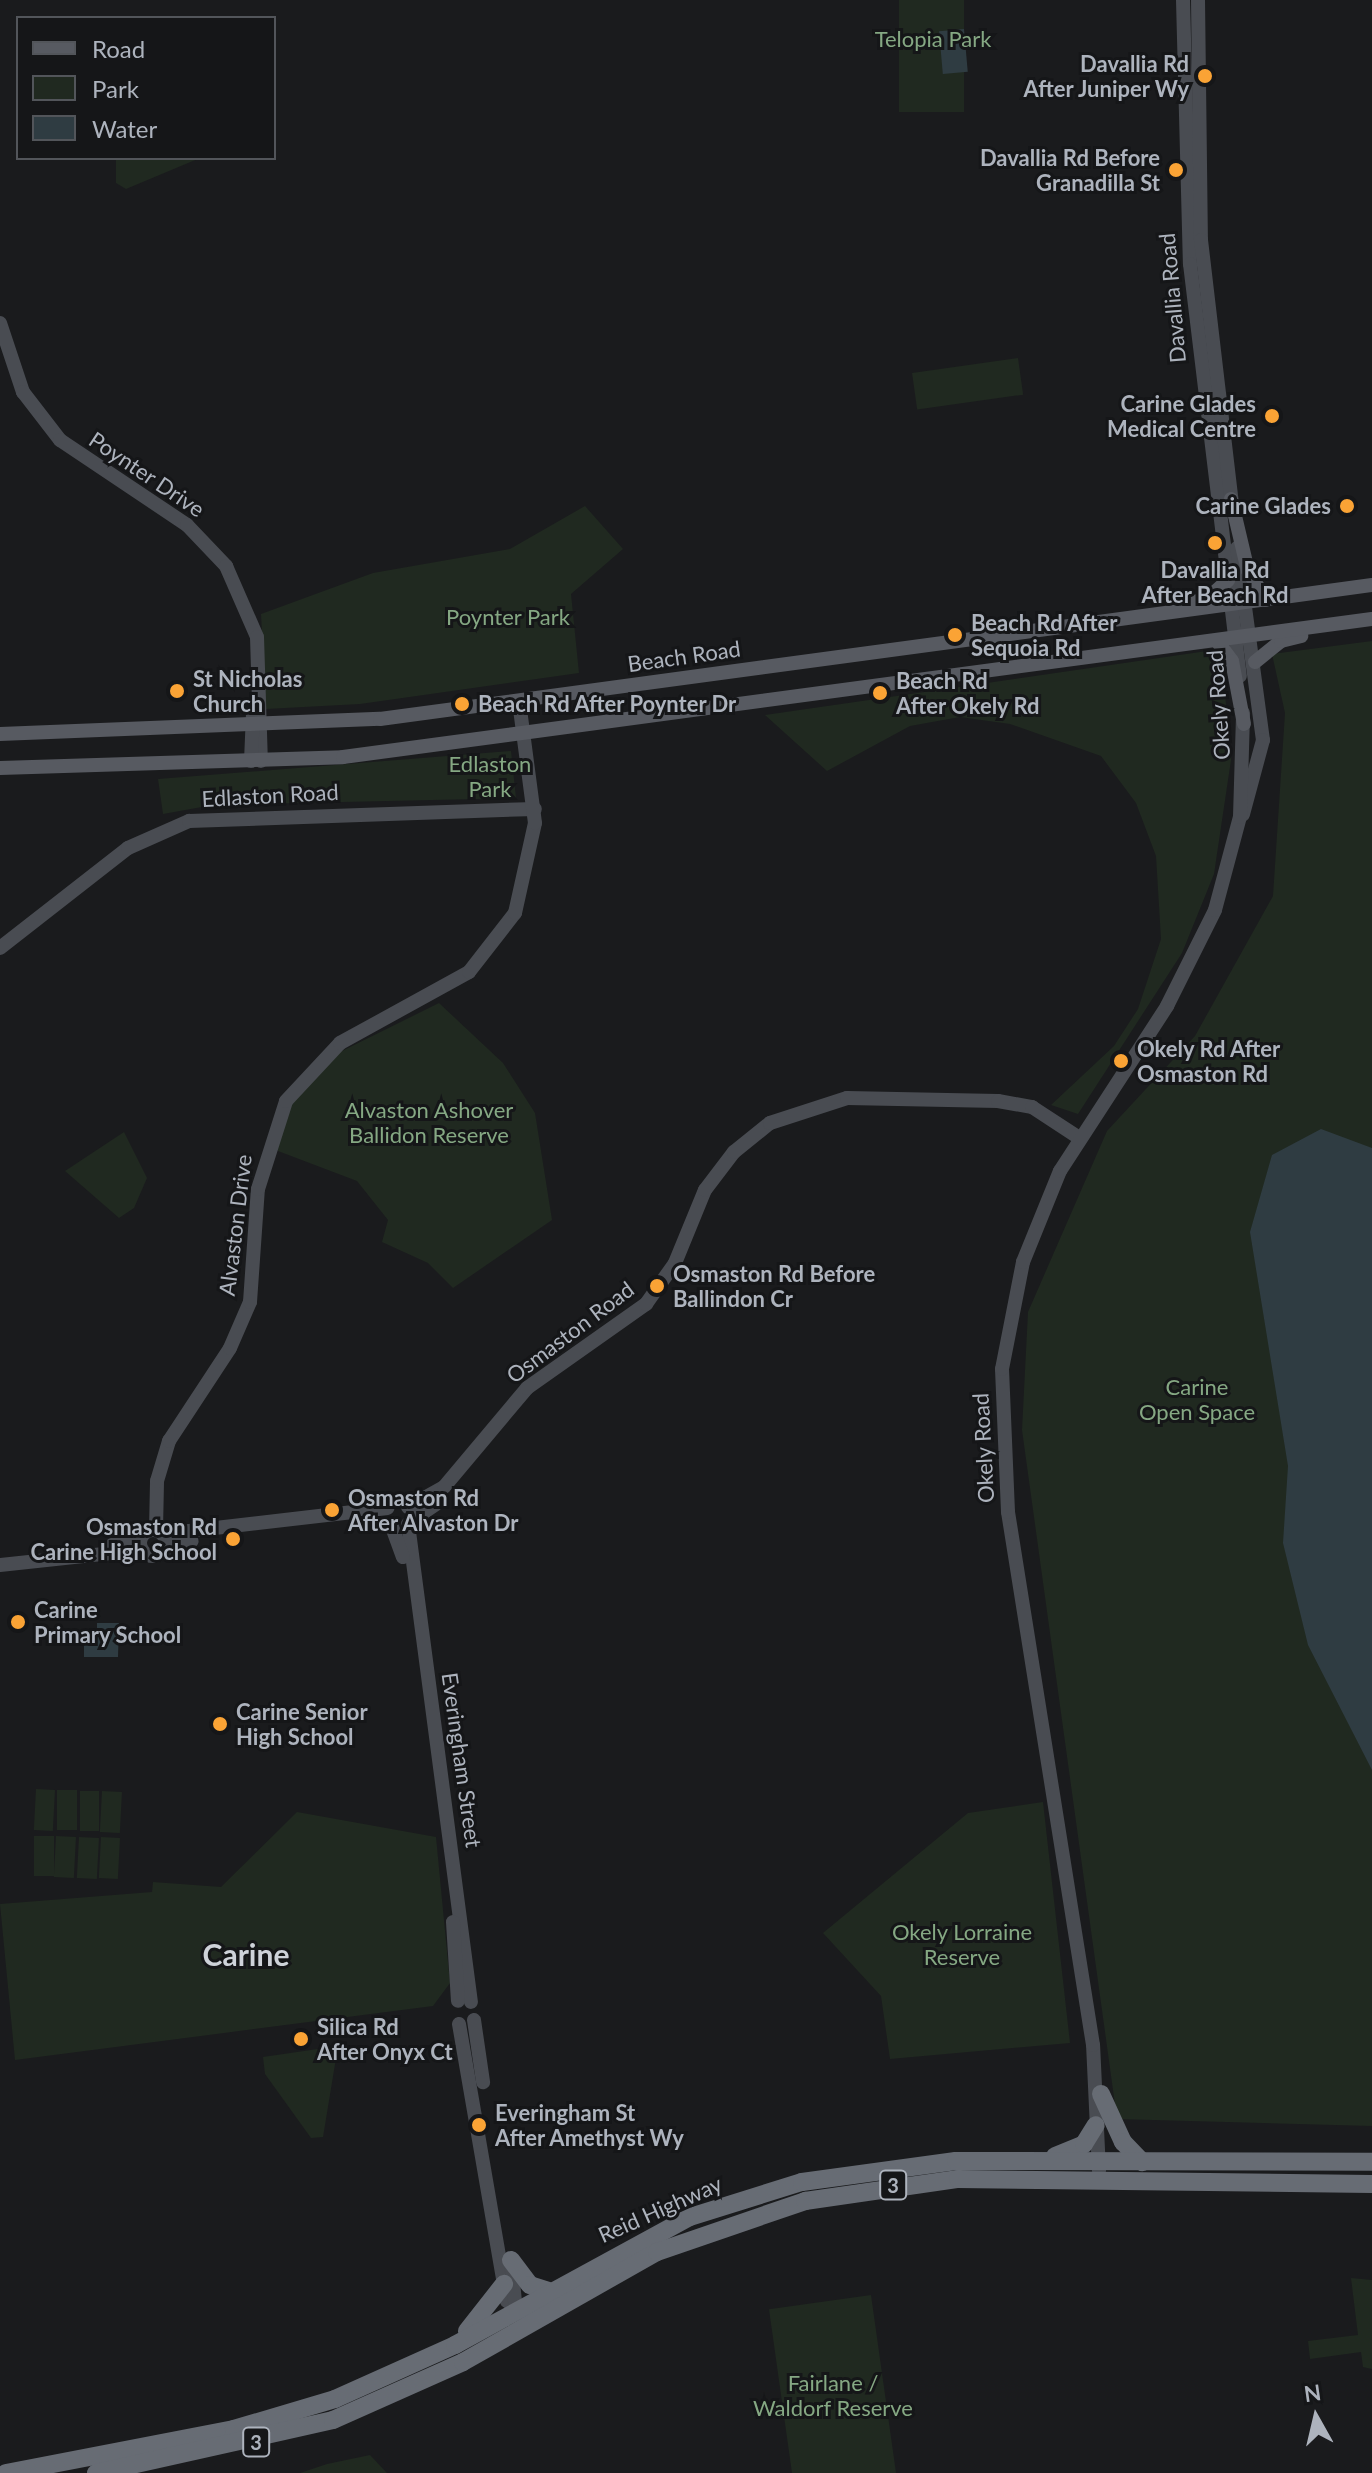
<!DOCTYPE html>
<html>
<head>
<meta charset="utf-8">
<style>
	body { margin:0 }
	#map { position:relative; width:1372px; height:2473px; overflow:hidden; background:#1a1b1d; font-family:Lato,sans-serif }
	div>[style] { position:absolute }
	.green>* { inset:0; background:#202920; transform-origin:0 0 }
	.water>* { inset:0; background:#2f3c42; transform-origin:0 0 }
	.secondary>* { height:14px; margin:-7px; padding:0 7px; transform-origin:7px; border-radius:7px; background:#494c52 }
	.secondary>.ring { margin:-7px; padding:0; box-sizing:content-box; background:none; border:14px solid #494c52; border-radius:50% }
	.primary>* { height:14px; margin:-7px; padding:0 7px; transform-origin:7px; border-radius:7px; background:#575a61 }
	.highway>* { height:18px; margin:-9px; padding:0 9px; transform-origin:9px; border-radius:9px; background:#676c74 }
	.dots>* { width:22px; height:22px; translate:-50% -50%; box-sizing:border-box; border:4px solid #151618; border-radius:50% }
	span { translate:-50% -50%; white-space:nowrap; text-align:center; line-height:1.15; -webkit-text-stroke:6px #151618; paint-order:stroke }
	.shield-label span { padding:2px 6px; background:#151618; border:2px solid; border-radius:6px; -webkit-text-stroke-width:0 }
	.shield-label { font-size:20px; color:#adb3bd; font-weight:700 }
	.park-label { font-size:22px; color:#85a883 }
	.poi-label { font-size:22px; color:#adb3bd; font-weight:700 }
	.right { translate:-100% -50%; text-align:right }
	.left { translate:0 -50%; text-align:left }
	.street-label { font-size:22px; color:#adb3bd }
	.district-label { font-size:30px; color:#ced2d9; font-weight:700 }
	.legend { position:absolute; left:16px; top:16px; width:260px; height:144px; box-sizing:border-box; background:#151618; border:2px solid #52555a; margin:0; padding:10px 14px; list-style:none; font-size:24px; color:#adb3bd }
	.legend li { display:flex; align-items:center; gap:16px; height:40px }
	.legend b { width:40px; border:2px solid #52555a }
	.north { position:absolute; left:1276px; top:2377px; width:80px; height:80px; -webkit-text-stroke:6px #151618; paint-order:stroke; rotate:352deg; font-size:22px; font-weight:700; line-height:32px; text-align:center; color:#adb3bd }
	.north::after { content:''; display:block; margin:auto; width:28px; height:36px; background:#adb3bd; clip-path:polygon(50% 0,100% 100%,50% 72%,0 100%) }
</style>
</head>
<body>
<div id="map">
	<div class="green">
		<div style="left:899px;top:0;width:65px;height:112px"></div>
		<div style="clip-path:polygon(116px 158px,200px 158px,126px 189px,116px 183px)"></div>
		<div style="left:1018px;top:358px;width:37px;height:107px;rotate:82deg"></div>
		<div style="clip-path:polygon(585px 506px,623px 549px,571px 594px,579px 673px,360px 704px,266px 709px,261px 614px,373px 573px,510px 549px)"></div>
		<div style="clip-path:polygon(1372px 641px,1372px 2126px,1117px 2119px,1022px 1430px,1028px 1312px,1107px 1131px,1195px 1036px,1273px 896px,1285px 713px,1272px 654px)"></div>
		<div style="clip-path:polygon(1221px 649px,1231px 760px,1214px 874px,1182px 953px,1078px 1114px,1051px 1105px,1114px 1046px,1138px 1009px,1161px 939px,1156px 856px,1136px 803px,1101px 756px,1010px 724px,960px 717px,910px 726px,827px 771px,765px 715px)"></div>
		<div style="clip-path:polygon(511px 751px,516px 798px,213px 805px,163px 814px,158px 779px)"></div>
		<div style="clip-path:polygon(439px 1003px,503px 1063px,535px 1113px,552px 1220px,453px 1288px,428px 1263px,382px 1242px,388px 1220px,357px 1181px,278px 1151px,278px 1130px,300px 1084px,334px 1055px)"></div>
		<div style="clip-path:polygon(124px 1132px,147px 1178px,134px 1208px,119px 1218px,65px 1171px)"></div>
		<div style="left:36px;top:1789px;width:19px;height:41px;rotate:3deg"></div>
		<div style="left:57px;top:1790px;width:20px;height:40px"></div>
		<div style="left:80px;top:1791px;width:19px;height:40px"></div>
		<div style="left:102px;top:1791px;width:20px;height:41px;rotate:3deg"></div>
		<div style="clip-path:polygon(1043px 1802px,1070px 2043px,890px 2059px,881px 1996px,823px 1933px,968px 1813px)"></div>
		<div style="clip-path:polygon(297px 1812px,436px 1837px,450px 1983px,433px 2006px,15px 2060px,0 1904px,152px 1892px,153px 1882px,221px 1887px)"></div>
		<div style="left:34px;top:1836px;width:20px;height:40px"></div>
		<div style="left:56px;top:1836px;width:20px;height:41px;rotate:3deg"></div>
		<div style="left:79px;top:1837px;width:20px;height:41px;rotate:3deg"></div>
		<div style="left:101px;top:1837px;width:19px;height:41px;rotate:3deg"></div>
		<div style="clip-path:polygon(338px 2046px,323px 2137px,311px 2138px,265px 2074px,263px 2057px)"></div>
		<div style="clip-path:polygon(1351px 2278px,1372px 2280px,1372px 2369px,1363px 2367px,1361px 2352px,1310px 2359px,1308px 2341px,1358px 2335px)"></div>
		<div style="left:871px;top:2295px;width:180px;height:103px;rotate:82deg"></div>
		<div style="clip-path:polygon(370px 2455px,387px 2473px,300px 2473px,327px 2464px)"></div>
	</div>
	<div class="water">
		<div style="left:964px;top:29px;width:43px;height:25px;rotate:85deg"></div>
		<div style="clip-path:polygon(1321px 1129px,1372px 1148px,1372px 1770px,1308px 1645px,1283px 1543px,1288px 1466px,1250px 1232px,1272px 1155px)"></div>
		<div style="clip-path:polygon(97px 1623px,119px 1623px,118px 1657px,84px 1657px,84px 1643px,97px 1643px)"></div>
	</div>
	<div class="secondary">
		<div style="left:1183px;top:0;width:264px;rotate:88.5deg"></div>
		<div style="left:1190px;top:264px;width:415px;rotate:83.1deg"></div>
		<div style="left:1198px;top:0;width:240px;rotate:89.3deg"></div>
		<div style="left:1201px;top:240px;width:273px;rotate:83.3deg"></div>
		<div style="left:0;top:323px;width:73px;rotate:71.6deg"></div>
		<div style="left:23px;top:392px;width:61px;rotate:52.4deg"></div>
		<div style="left:60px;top:440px;width:153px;rotate:33.8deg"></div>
		<div style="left:187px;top:525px;width:57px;rotate:46.4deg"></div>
		<div style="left:226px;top:566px;width:77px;rotate:66.4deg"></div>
		<div style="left:257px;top:637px;width:124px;rotate:88.2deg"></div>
		<div style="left:1237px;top:548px;width:194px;rotate:82.3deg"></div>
		<div style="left:1263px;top:740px;width:77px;rotate:105.1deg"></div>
		<div style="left:251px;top:761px;width:47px;rotate:-87.6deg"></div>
		<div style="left:0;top:948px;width:162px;rotate:-38deg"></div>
		<div style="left:128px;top:848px;width:67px;rotate:-23.9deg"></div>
		<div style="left:189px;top:821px;width:346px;rotate:-2deg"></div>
		<div style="left:408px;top:1507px;width:41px;rotate:-29.1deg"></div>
		<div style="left:444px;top:1487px;width:129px;rotate:-50deg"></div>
		<div style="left:527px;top:1388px;width:146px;rotate:-35.2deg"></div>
		<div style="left:646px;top:1304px;width:50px;rotate:-54.7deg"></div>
		<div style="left:675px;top:1263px;width:79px;rotate:-67.7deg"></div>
		<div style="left:705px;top:1190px;width:48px;rotate:-52.7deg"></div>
		<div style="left:734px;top:1152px;width:46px;rotate:-38.9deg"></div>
		<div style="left:770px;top:1123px;width:81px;rotate:-18deg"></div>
		<div style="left:847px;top:1098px;width:151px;rotate:1.1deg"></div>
		<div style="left:998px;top:1101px;width:35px;rotate:10deg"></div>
		<div style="left:1032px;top:1107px;width:55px;rotate:33.1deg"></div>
		<div style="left:411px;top:1521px;width:30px;rotate:-34deg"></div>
		<div style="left:408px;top:1524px;width:482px;rotate:82.5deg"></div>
		<div style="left:392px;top:1527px;width:32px;rotate:70deg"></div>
		<div class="ring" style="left:140px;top:1530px;width:12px;height:12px"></div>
		<div style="left:156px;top:1530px;width:49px;rotate:-88.8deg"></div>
		<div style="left:157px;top:1481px;width:42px;rotate:-73.3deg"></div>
		<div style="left:169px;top:1441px;width:111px;rotate:-56.7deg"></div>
		<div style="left:230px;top:1348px;width:50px;rotate:-66.5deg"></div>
		<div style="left:250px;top:1302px;width:113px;rotate:-86deg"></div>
		<div style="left:258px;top:1189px;width:92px;rotate:-72.3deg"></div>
		<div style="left:286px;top:1101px;width:79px;rotate:-47deg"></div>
		<div style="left:340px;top:1043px;width:147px;rotate:-28.8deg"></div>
		<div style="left:469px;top:972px;width:75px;rotate:-52.1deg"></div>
		<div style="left:515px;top:913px;width:92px;rotate:-77.5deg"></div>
		<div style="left:535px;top:823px;width:122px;rotate:-97.5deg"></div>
		<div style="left:163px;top:1534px;width:226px;rotate:-6.6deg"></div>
		<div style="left:112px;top:1545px;width:28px;rotate:-10deg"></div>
		<div style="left:164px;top:1550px;width:29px;rotate:-18deg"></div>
		<div style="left:0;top:1565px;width:142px;rotate:-6.1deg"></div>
		<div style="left:453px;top:1922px;width:79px;rotate:86.4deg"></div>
		<div style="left:474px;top:2020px;width:63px;rotate:81.7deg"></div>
		<div style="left:459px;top:2024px;width:281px;rotate:80.2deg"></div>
		<div style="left:507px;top:2301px;width:21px;rotate:35deg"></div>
		<div style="left:1099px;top:2171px;width:126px;rotate:-92.7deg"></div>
		<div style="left:1093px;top:2045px;width:540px;rotate:-99.06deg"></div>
		<div style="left:1008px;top:1512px;width:143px;rotate:-92.4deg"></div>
		<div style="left:1002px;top:1369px;width:109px;rotate:-78.9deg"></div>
		<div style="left:1023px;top:1262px;width:98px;rotate:-67.9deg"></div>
		<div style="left:1060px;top:1171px;width:197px;rotate:-57deg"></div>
		<div style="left:1167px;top:1006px;width:107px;rotate:-63.4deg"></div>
		<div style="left:1215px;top:910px;width:96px;rotate:-75deg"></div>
		<div style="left:1240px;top:817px;width:104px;rotate:-88.3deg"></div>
		<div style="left:511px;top:2261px;width:51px;rotate:84.4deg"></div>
	</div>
	<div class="primary">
		<div style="left:1231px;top:499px;width:74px;rotate:76.7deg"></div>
		<div style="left:1248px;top:571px;width:34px;rotate:58deg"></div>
		<div style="left:1192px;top:602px;width:14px;rotate:-8deg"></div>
		<div style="left:1206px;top:600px;width:30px;rotate:-42deg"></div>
		<div style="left:1217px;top:641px;width:25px;rotate:53deg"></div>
		<div style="left:1232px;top:661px;width:64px;rotate:79.2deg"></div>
		<div style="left:1255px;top:662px;width:33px;rotate:-39deg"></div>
		<div style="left:1281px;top:641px;width:21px;rotate:-14deg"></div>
		<div style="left:0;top:734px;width:380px;rotate:-2.3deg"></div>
		<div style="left:380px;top:719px;width:1001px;rotate:-7.69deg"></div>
		<div style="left:0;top:768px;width:343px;rotate:-1.8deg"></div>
		<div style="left:343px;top:757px;width:1038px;rotate:-7.64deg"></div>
	</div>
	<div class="highway">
		<div style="left:1101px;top:2094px;width:53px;rotate:65.4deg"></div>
		<div style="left:1123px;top:2142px;width:28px;rotate:46deg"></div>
		<div style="left:1055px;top:2156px;width:31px;rotate:-22deg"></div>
		<div style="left:1084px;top:2144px;width:22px;rotate:-58deg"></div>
		<div style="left:511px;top:2260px;width:31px;rotate:53deg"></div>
		<div style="left:530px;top:2285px;width:19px;rotate:18deg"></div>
		<div style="left:467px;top:2331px;width:60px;rotate:-51.8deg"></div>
		<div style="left:6px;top:2473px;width:232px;rotate:-10.9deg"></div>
		<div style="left:234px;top:2429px;width:105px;rotate:-16.5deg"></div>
		<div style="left:335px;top:2399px;width:132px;rotate:-24.2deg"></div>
		<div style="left:455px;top:2345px;width:268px;rotate:-28.6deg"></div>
		<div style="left:690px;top:2217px;width:117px;rotate:-17.4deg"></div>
		<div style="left:802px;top:2182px;width:155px;rotate:-7.8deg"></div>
		<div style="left:956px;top:2161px;width:416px;rotate:0.1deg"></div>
		<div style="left:96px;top:2473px;width:243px;rotate:-12.6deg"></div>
		<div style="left:333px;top:2420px;width:142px;rotate:-24deg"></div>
		<div style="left:463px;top:2362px;width:223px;rotate:-29.6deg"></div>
		<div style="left:657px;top:2252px;width:157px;rotate:-19deg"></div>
		<div style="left:805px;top:2201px;width:155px;rotate:-8.2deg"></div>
		<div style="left:958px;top:2179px;width:414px;rotate:0.7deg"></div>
	</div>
	<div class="dots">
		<div style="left:1205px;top:76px;background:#faa335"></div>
		<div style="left:1176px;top:170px;background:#faa335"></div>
		<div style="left:1272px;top:416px;background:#faa335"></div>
		<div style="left:1347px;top:506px;background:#faa335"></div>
		<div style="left:1215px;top:543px;background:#faa335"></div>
		<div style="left:955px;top:635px;background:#faa335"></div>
		<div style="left:177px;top:691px;background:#faa335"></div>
		<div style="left:880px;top:693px;background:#faa335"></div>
		<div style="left:462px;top:704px;background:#faa335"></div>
		<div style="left:1121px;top:1061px;background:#faa335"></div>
		<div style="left:657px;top:1286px;background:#faa335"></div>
		<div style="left:332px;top:1510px;background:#faa335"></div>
		<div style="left:233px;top:1539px;background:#faa335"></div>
		<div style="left:18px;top:1622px;background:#faa335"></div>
		<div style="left:220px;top:1724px;background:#faa335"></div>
		<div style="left:301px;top:2039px;background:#faa335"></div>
		<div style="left:479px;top:2125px;background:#faa335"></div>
	</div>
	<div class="shield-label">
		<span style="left:893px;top:2185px">3</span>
		<span style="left:256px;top:2442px">3</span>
	</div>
	<div class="park-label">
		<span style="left:933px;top:39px">Telopia Park</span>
		<span style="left:508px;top:617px">Poynter Park</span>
		<span style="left:490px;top:776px">Edlaston<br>Park</span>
		<span style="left:429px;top:1122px">Alvaston Ashover<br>Ballidon Reserve</span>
		<span style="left:1197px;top:1399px">Carine<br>Open Space</span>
		<span style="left:962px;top:1944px">Okely Lorraine<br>Reserve</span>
		<span style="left:833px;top:2395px">Fairlane /<br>Waldorf Reserve</span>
	</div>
	<div class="poi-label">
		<span class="right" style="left:1189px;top:76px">Davallia Rd<br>After Juniper Wy</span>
		<span class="right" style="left:1160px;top:170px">Davallia Rd Before<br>Granadilla St</span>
		<span class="right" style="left:1256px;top:416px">Carine Glades<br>Medical Centre</span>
		<span class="right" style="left:1331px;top:506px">Carine Glades</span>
		<span style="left:1215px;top:582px">Davallia Rd<br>After Beach Rd</span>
		<span class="left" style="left:971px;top:635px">Beach Rd After<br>Sequoia Rd</span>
		<span class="left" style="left:193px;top:691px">St Nicholas<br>Church</span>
		<span class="left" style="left:896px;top:693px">Beach Rd<br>After Okely Rd</span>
		<span class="left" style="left:478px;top:704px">Beach Rd After Poynter Dr</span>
		<span class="left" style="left:1137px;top:1061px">Okely Rd After<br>Osmaston Rd</span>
		<span class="left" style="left:673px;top:1286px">Osmaston Rd Before<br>Ballindon Cr</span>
		<span class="left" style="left:348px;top:1510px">Osmaston Rd<br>After Alvaston Dr</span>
		<span class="right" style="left:217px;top:1539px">Osmaston Rd<br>Carine High School</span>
		<span class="left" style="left:34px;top:1622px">Carine<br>Primary School</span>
		<span class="left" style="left:236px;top:1724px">Carine Senior<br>High School</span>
		<span class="left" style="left:317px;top:2039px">Silica Rd<br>After Onyx Ct</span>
		<span class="left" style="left:495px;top:2125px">Everingham St<br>After Amethyst Wy</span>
	</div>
	<div class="street-label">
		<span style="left:1172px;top:298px;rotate:-95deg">Davallia Road</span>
		<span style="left:147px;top:474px;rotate:34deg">Poynter Drive</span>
		<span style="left:684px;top:656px;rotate:-8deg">Beach Road</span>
		<span style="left:1218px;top:705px;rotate:-94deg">Okely Road</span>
		<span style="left:270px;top:795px;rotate:-3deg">Edlaston Road</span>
		<span style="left:235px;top:1225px;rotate:-83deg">Alvaston Drive</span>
		<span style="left:570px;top:1332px;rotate:-37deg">Osmaston Road</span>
		<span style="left:983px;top:1448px;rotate:-93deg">Okely Road</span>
		<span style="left:462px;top:1760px;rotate:82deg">Everingham Street</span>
		<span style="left:660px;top:2209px;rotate:-24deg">Reid Highway</span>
	</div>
	<div class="district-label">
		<span style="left:246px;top:1954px">Carine</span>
	</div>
	<ul class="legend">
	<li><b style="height:10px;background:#575a61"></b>Road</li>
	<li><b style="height:22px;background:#202920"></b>Park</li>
	<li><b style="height:22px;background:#2f3c42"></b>Water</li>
	</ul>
	<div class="north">N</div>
</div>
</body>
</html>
